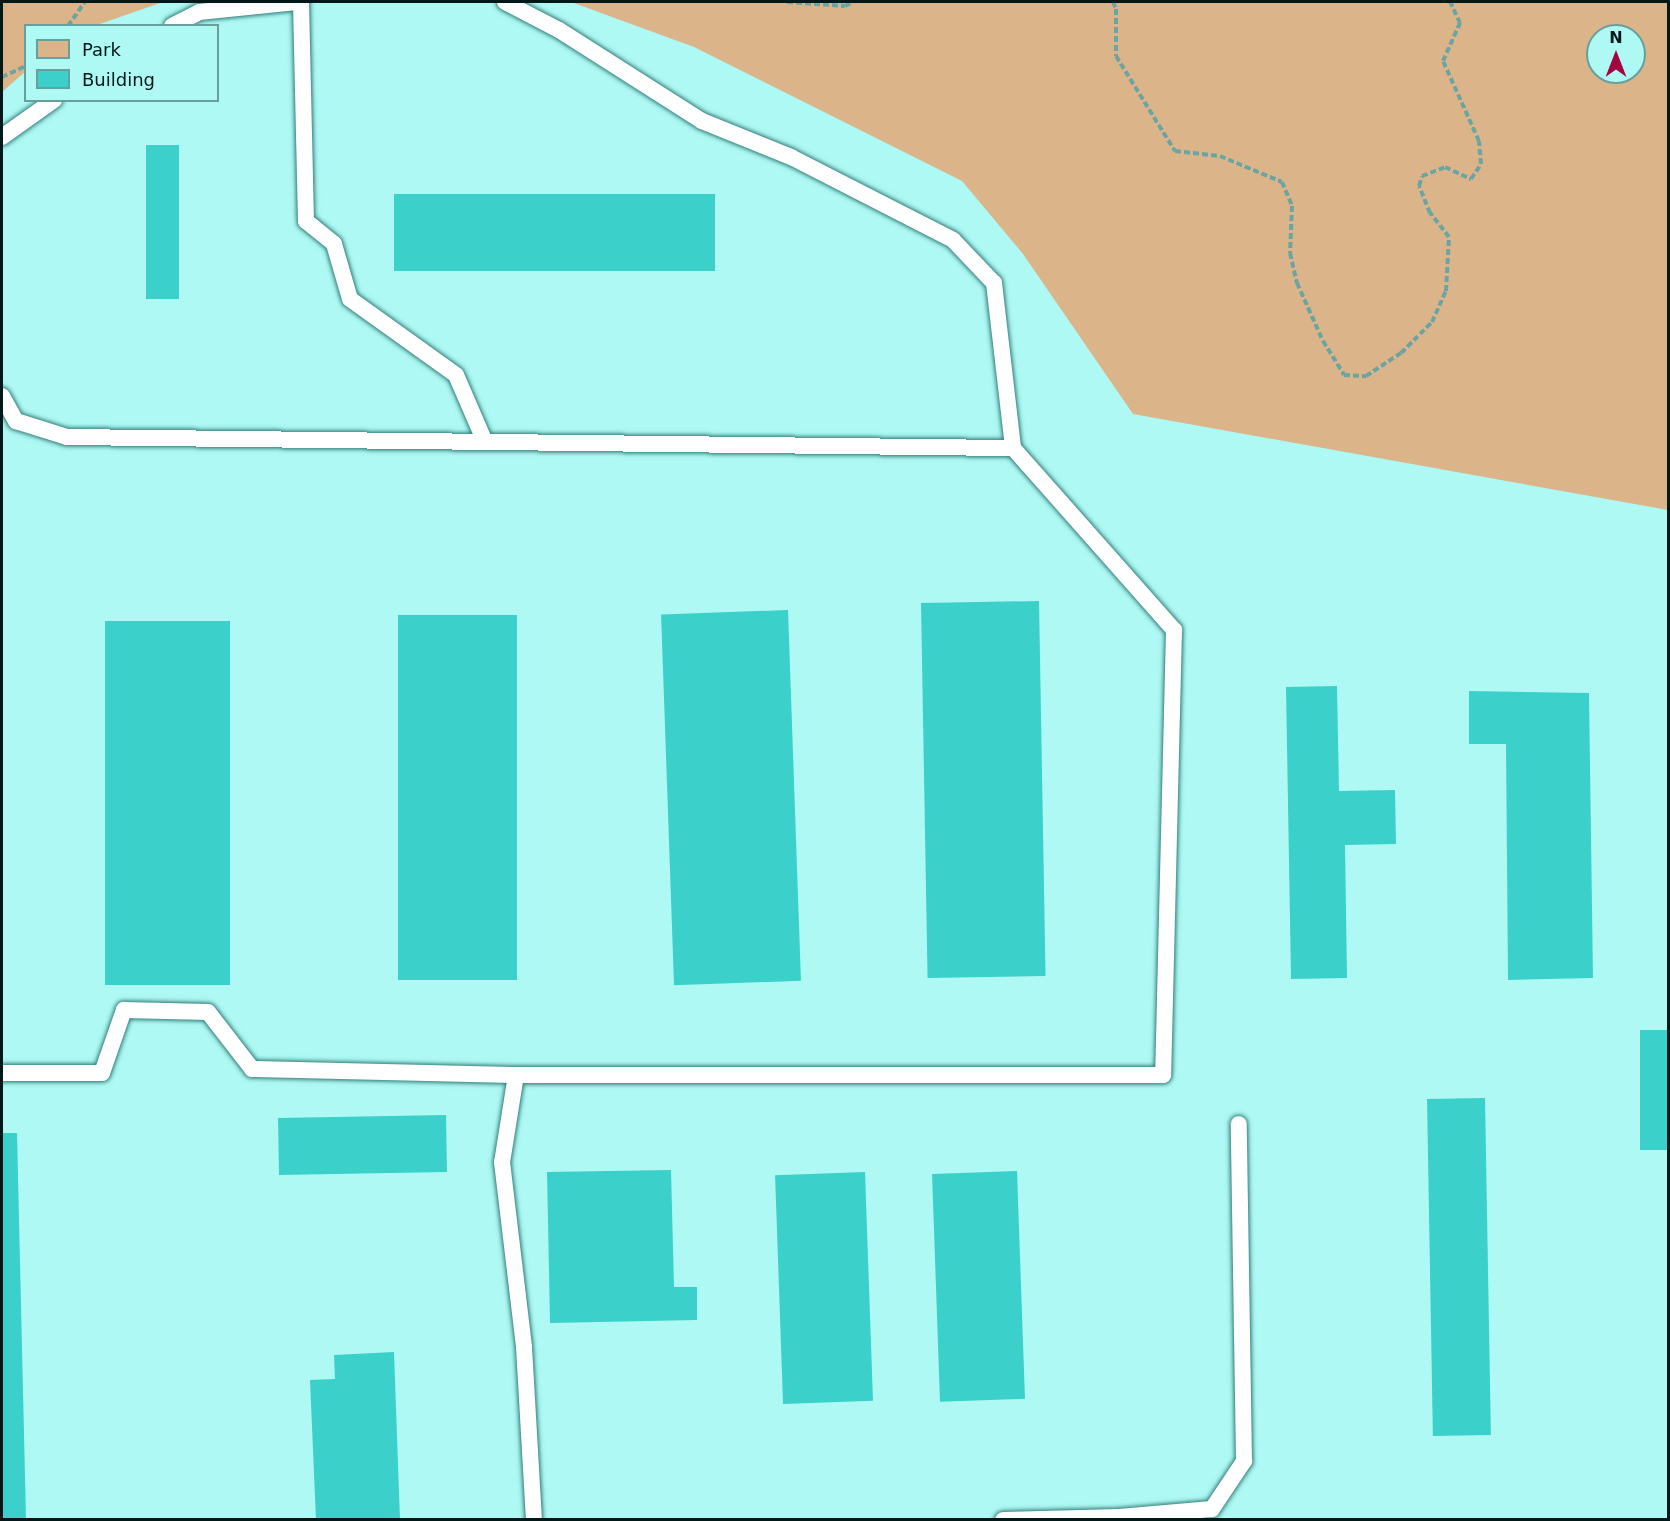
<!DOCTYPE html>
<html>
<head>
<meta charset="utf-8">
<style>
	body { margin:0 }
	#map { position:relative; width:1670px; height:1521px; overflow:hidden; background:#aef9f4; font-family:"DejaVu Sans",sans-serif }
	div>[style] { position:absolute }
	.green>* { inset:0; background:#dbb589 }
	.building>* { inset:0; background:#3cd0ca; transform-origin:0 0 }
	.path>* { height:4px; margin-top:-2px; transform-origin:0; background:repeating-linear-gradient(90deg,#6ca4a1 0 6px,transparent 0 9px) }
	.roads { filter:drop-shadow(0 0 2px #327e7a) drop-shadow(0 0 2px #327e7a) }
	.service>* { height:16px; margin:-8px; padding:0 8px; transform-origin:8px; border-radius:8px; background:#fff }
	span { translate:-50% -50%; white-space:nowrap; text-align:center; line-height:1.15; -webkit-text-stroke:4.5px #aef9f4; paint-order:stroke }
	.frame { position:absolute; inset:0; border:3px solid #001817; pointer-events:none }
	.legend { position:absolute; left:24px; top:24px; width:195px; height:78px; box-sizing:border-box; background:#aef9f4; border:2px solid #689f9c; margin:0; padding:8px 10px; list-style:none; font-size:18px; color:#001817 }
	.legend li { display:flex; align-items:center; gap:12px; height:30px }
	.legend b { width:30px; border:2px solid #689f9c }
	.north { position:absolute; left:1586px; top:24px; width:60px; height:60px; box-sizing:border-box; background:#aef9f4; border:2px solid #689f9c; border-radius:50%; rotate:0deg; font-size:16px; font-weight:700; line-height:24px; text-align:center; color:#001817 }
	.north::after { content:''; display:block; margin:auto; width:21px; height:27px; background:#a2043e; clip-path:polygon(50% 0,100% 100%,50% 72%,0 100%) }
</style>
</head>
<body>
<div id="map">
	<div class="green">
		<div style="clip-path:polygon(2px 2px,163px 2px,97px 25px,26px 26px,25px 72px,2px 92px)"></div>
		<div style="clip-path:polygon(evenodd,571px 2px,1668px 2px,1668px 510px,1133px 414px,1023px 254px,962px 181px,694px 47px,571px 2px,1598px 36px,1634px 36px,1634px 72px,1598px 72px,1598px 36px)"></div>
	</div>
	<div class="building">
		<div style="left:146px;top:145px;width:33px;height:154px"></div>
		<div style="left:715px;top:194px;width:77px;height:321px;rotate:90deg"></div>
		<div style="left:1039px;top:601px;width:375px;height:118px;rotate:89deg"></div>
		<div style="left:788px;top:610px;width:371px;height:127px;rotate:88deg"></div>
		<div style="left:398px;top:615px;width:119px;height:365px"></div>
		<div style="left:230px;top:621px;width:364px;height:125px;rotate:90deg"></div>
		<div style="clip-path:polygon(1337px 686px,1339px 791px,1395px 790px,1396px 844px,1345px 845px,1347px 978px,1291px 979px,1286px 687px)"></div>
		<div style="clip-path:polygon(1469px 691px,1589px 693px,1593px 978px,1508px 980px,1506px 744px,1469px 744px)"></div>
		<div style="left:1668px;top:1030px;width:120px;height:28px;rotate:90deg"></div>
		<div style="left:1485px;top:1098px;width:337px;height:58px;rotate:89deg"></div>
		<div style="left:446px;top:1115px;width:57px;height:168px;rotate:89deg"></div>
		<div style="clip-path:polygon(2px 1133px,17px 1133px,26px 1520px,2px 1520px)"></div>
		<div style="clip-path:polygon(671px 1170px,674px 1287px,697px 1287px,697px 1320px,550px 1323px,547px 1172px)"></div>
		<div style="left:1017px;top:1171px;width:228px;height:85px;rotate:88deg"></div>
		<div style="left:865px;top:1172px;width:229px;height:90px;rotate:88deg"></div>
		<div style="clip-path:polygon(394px 1352px,400px 1520px,316px 1520px,310px 1380px,335px 1379px,334px 1355px)"></div>
	</div>
	<div class="path">
		<div style="left:787px;top:2px;width:58px;rotate:3.9deg"></div>
		<div style="left:845px;top:6px;width:9px;rotate:-27deg"></div>
		<div style="left:1113px;top:2px;width:8px;rotate:67deg"></div>
		<div style="left:1116px;top:9px;width:47px;rotate:90deg"></div>
		<div style="left:1116px;top:56px;width:112px;rotate:58.2deg"></div>
		<div style="left:1175px;top:151px;width:45px;rotate:6.3deg"></div>
		<div style="left:1220px;top:156px;width:67px;rotate:22.8deg"></div>
		<div style="left:1282px;top:182px;width:26px;rotate:67deg"></div>
		<div style="left:1292px;top:206px;width:47px;rotate:92.4deg"></div>
		<div style="left:1290px;top:253px;width:31px;rotate:77deg"></div>
		<div style="left:1297px;top:283px;width:64px;rotate:65.9deg"></div>
		<div style="left:1323px;top:341px;width:40px;rotate:58deg"></div>
		<div style="left:1344px;top:375px;width:22px;rotate:3deg"></div>
		<div style="left:1366px;top:376px;width:42px;rotate:-33.3deg"></div>
		<div style="left:1401px;top:353px;width:44px;rotate:-45deg"></div>
		<div style="left:1432px;top:322px;width:34px;rotate:-66deg"></div>
		<div style="left:1446px;top:291px;width:54px;rotate:-86.8deg"></div>
		<div style="left:1449px;top:237px;width:31px;rotate:-128deg"></div>
		<div style="left:1430px;top:213px;width:29px;rotate:-112deg"></div>
		<div style="left:1419px;top:186px;width:10px;rotate:-73deg"></div>
		<div style="left:1422px;top:176px;width:25px;rotate:-21deg"></div>
		<div style="left:1445px;top:167px;width:29px;rotate:25deg"></div>
		<div style="left:1471px;top:179px;width:18px;rotate:-56deg"></div>
		<div style="left:1481px;top:164px;width:23px;rotate:-95deg"></div>
		<div style="left:1479px;top:141px;width:88px;rotate:-114.2deg"></div>
		<div style="left:1443px;top:61px;width:42px;rotate:-65.9deg"></div>
		<div style="left:1460px;top:23px;width:23px;rotate:-115deg"></div>
		<div style="left:68px;top:26px;width:29px;rotate:-55deg"></div>
		<div style="left:2px;top:77px;width:26px;rotate:-25deg"></div>
	</div>
	<div class="roads">
		<div class="service">
			<div style="left:301px;top:2px;width:219px;rotate:88.7deg"></div>
			<div style="left:306px;top:221px;width:36px;rotate:39deg"></div>
			<div style="left:334px;top:244px;width:57px;rotate:73.8deg"></div>
			<div style="left:350px;top:299px;width:130px;rotate:35.6deg"></div>
			<div style="left:456px;top:375px;width:73px;rotate:66.6deg"></div>
			<div style="left:505px;top:2px;width:61px;rotate:27.4deg"></div>
			<div style="left:559px;top:30px;width:169px;rotate:32.5deg"></div>
			<div style="left:702px;top:121px;width:96px;rotate:22deg"></div>
			<div style="left:791px;top:157px;width:182px;rotate:27.1deg"></div>
			<div style="left:953px;top:240px;width:59px;rotate:46.4deg"></div>
			<div style="left:994px;top:283px;width:166px;rotate:83.4deg"></div>
			<div style="left:172px;top:26px;width:30px;rotate:-27deg"></div>
			<div style="left:199px;top:12px;width:98px;rotate:-5.9deg"></div>
			<div style="left:2px;top:137px;width:64px;rotate:-35.4deg"></div>
			<div style="left:2px;top:396px;width:29px;rotate:61deg"></div>
			<div style="left:16px;top:421px;width:53px;rotate:17.4deg"></div>
			<div style="left:67px;top:437px;width:946px;rotate:0.67deg"></div>
			<div style="left:1013px;top:448px;width:243px;rotate:48.5deg"></div>
			<div style="left:1174px;top:630px;width:445px;rotate:91.4deg"></div>
			<div style="left:1163px;top:1075px;width:647px;rotate:180deg"></div>
			<div style="left:2px;top:1073px;width:100px"></div>
			<div style="left:102px;top:1073px;width:67px;rotate:-70.8deg"></div>
			<div style="left:124px;top:1010px;width:84px;rotate:1.4deg"></div>
			<div style="left:208px;top:1012px;width:72px;rotate:52.3deg"></div>
			<div style="left:252px;top:1069px;width:264px;rotate:1.3deg"></div>
			<div style="left:516px;top:1075px;width:88px;rotate:99.1deg"></div>
			<div style="left:502px;top:1162px;width:186px;rotate:83.2deg"></div>
			<div style="left:524px;top:1347px;width:173px;rotate:86.7deg"></div>
			<div style="left:1003px;top:1520px;width:116px;rotate:-1.5deg"></div>
			<div style="left:1119px;top:1517px;width:93px;rotate:-4.9deg"></div>
			<div style="left:1212px;top:1509px;width:58px;rotate:-56.3deg"></div>
			<div style="left:1244px;top:1461px;width:337px;rotate:-90.9deg"></div>
		</div>
	</div>
	<div class="frame"></div>
	<ul class="legend">
	<li><b style="height:16px;background:#dbb589"></b>Park</li>
	<li><b style="height:16px;background:#3cd0ca"></b>Building</li>
	</ul>
	<div class="north">N</div>
</div>
</body>
</html>
